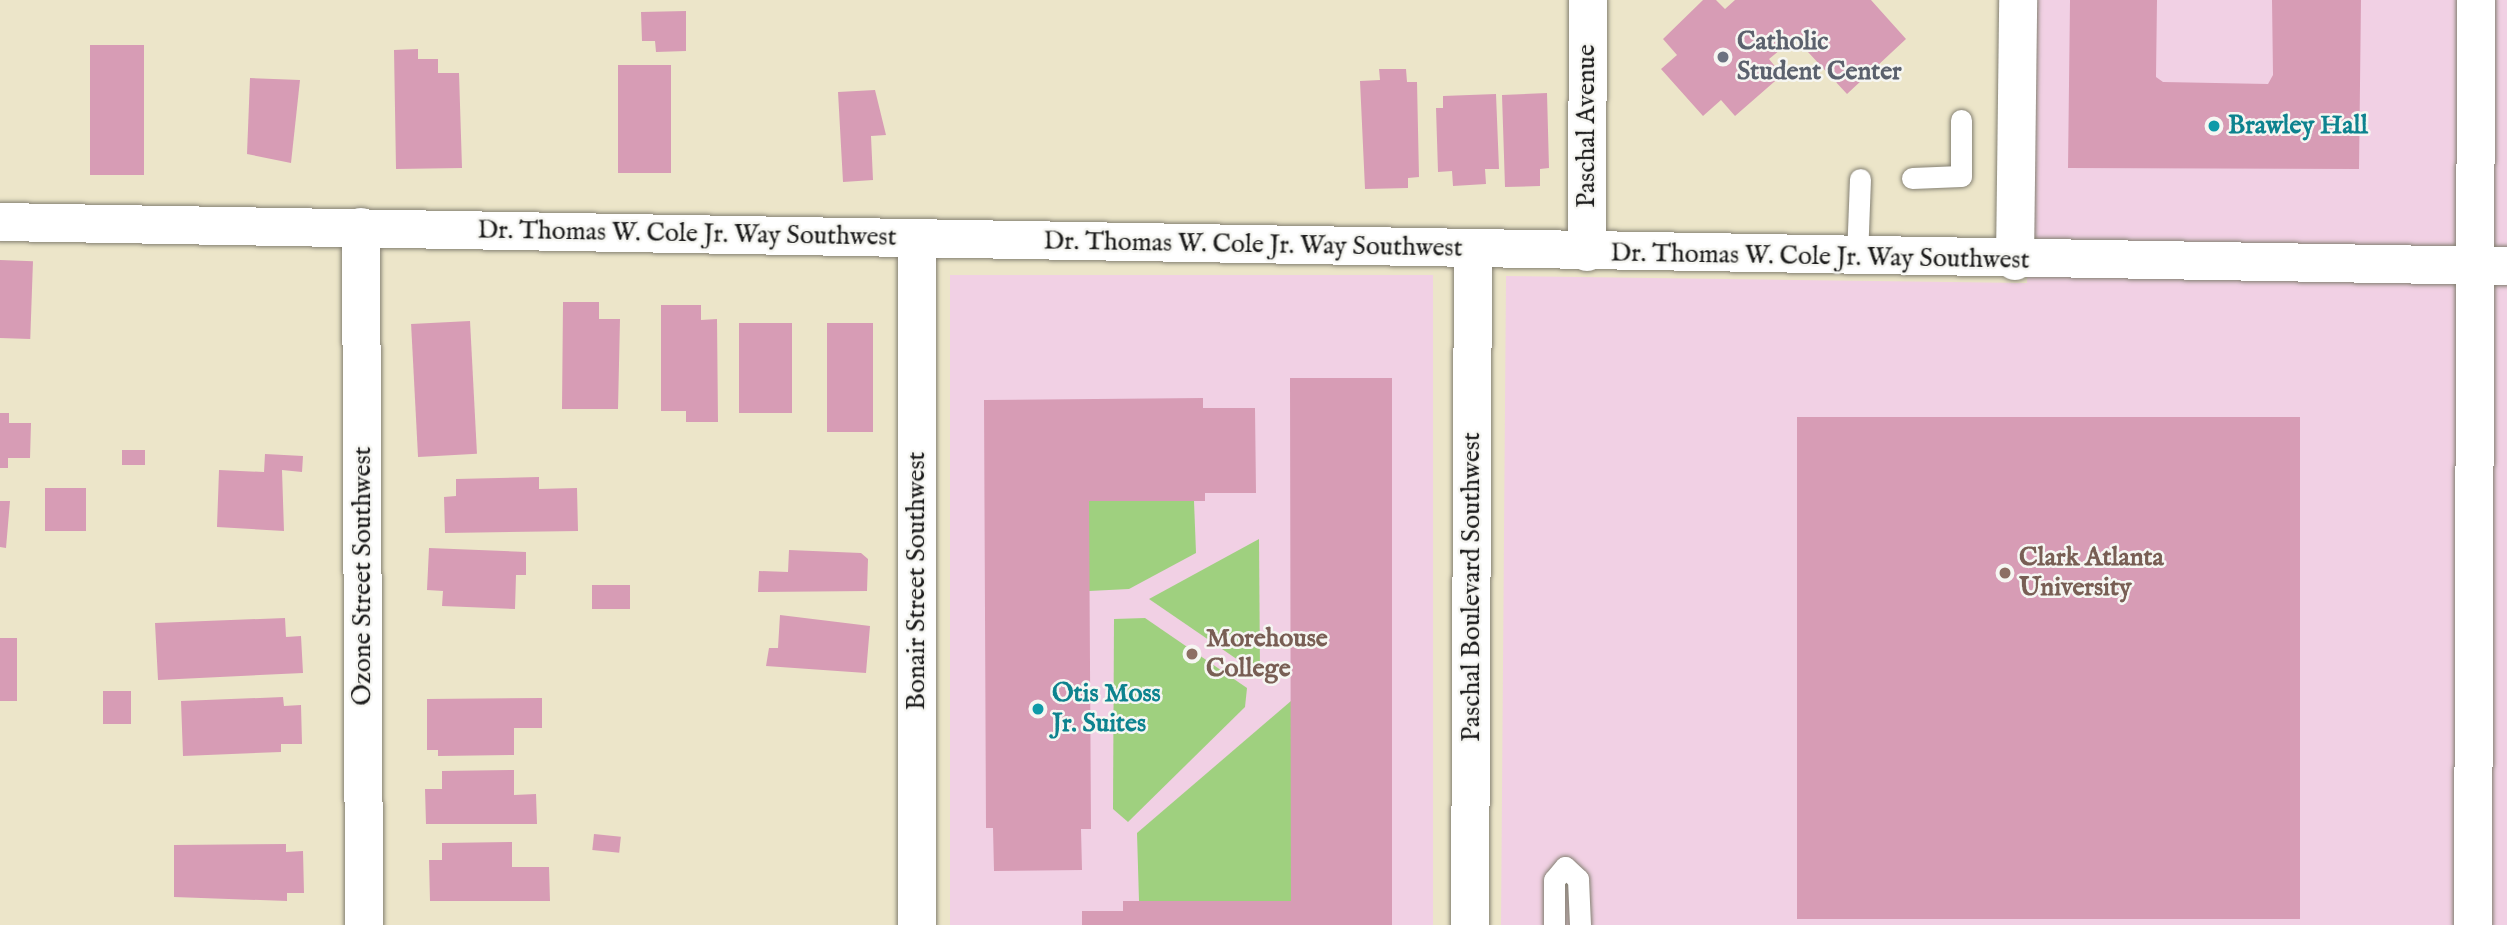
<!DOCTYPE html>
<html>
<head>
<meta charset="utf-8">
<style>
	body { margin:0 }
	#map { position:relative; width:2507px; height:925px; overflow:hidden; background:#ece5c9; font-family:"IM FELL English",serif }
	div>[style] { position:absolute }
	.built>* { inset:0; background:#f1d0e4; transform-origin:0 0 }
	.green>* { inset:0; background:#9fd07f }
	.building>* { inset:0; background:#d79cb5; transform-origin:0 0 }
	.roads { filter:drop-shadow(0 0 2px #848072) drop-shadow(0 0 2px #848072) }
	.lane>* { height:21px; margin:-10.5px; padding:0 10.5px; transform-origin:10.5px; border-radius:10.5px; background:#fff }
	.street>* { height:38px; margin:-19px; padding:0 19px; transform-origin:19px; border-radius:19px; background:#fff }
	.dots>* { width:19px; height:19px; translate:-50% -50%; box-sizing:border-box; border:4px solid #f6f6f2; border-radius:50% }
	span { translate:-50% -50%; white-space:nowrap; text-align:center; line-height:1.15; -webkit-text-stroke:5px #f6f6f2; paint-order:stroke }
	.worship-label { font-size:26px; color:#5b616d; font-weight:700 }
	.left { translate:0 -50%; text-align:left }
	.street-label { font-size:26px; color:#1c1c1c }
	.culture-label { font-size:26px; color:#0d838f; font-weight:700 }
	.education-label { font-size:26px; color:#785e54; font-weight:700 }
</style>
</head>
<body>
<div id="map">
	<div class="built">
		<div style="clip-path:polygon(2033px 0,2507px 0,2507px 925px,1501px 925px,1506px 276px,2027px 283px)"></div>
		<div style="left:950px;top:275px;width:483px;height:650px"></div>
	</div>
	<div class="green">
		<div style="clip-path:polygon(1089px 501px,1194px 501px,1196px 553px,1129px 589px,1089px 591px)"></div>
		<div style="clip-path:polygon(1259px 539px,1260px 675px,1149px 599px)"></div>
		<div style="clip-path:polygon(1145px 618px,1247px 688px,1245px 707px,1128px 822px,1113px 809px,1114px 619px)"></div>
		<div style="clip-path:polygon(1291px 701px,1291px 901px,1139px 901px,1137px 833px)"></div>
	</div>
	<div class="building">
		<div style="clip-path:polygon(1703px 0,1716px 0,1725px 9px,1735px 0,1871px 0,1906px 39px,1847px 94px,1795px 38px,1769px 59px,1782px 75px,1735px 116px,1721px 100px,1703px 116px,1661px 69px,1677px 55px,1663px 39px)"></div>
		<div style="clip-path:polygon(2070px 0,2157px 0,2156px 77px,2163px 82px,2268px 84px,2273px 75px,2272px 0,2361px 0,2359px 169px,2068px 168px)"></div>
		<div style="clip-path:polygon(686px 11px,686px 51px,656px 52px,655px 41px,642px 41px,641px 12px)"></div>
		<div style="left:144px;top:45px;width:130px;height:54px;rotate:90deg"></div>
		<div style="clip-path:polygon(418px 49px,418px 59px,438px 59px,438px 73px,459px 73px,462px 168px,396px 169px,394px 50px)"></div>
		<div style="left:618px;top:65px;width:53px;height:108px"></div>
		<div style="clip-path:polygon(1379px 69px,1406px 69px,1407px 82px,1417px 82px,1419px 177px,1408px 178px,1408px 188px,1365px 189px,1360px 81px,1380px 80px)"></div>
		<div style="clip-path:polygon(250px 78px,300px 80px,291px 163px,247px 154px)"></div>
		<div style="clip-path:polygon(875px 90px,886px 135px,871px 136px,873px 180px,843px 182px,838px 92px)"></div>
		<div style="clip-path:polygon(1547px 93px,1549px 168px,1540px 169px,1540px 186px,1505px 187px,1502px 95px)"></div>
		<div style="clip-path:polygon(1496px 94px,1499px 169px,1485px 169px,1486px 184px,1453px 186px,1452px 171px,1438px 172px,1436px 108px,1443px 108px,1443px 96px)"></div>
		<div style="left:0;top:260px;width:33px;height:78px;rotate:2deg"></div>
		<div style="clip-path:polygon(563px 302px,599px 302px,599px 319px,620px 319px,618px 409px,562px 409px)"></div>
		<div style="clip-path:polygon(661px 305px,701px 305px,701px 320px,717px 319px,718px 422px,686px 422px,686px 411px,661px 411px)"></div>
		<div style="left:470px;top:321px;width:133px;height:59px;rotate:87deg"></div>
		<div style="left:739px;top:323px;width:53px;height:90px"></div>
		<div style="left:827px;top:323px;width:46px;height:109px"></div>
		<div style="clip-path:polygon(1290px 378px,1392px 378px,1392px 925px,1082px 925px,1082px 911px,1123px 911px,1123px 901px,1291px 901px)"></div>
		<div style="clip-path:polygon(1203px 398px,1203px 408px,1255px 408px,1256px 493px,1205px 493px,1205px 501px,1089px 501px,1091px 829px,1081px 829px,1082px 870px,994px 871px,993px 828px,986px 828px,984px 400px)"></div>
		<div style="clip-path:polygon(0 413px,9px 413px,9px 423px,31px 423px,30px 458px,8px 458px,8px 468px,0 468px)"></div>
		<div style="left:1797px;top:417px;width:503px;height:502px"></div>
		<div style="left:122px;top:450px;width:23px;height:15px"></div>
		<div style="clip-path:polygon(265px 454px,303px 456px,302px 472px,282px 470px,284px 531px,217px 527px,219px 470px,264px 472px)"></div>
		<div style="clip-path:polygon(539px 477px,539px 489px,577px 488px,578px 531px,445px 533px,444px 497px,456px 496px,456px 479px)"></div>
		<div style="left:45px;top:488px;width:41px;height:43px"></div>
		<div style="clip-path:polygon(0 501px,10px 501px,6px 548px,0 547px)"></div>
		<div style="clip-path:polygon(429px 548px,526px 552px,526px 575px,516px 575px,515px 609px,442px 606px,443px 591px,427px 590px)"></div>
		<div style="clip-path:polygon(789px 550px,861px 553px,868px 559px,867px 591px,758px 592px,759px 571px,788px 572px)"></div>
		<div style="left:592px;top:585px;width:38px;height:24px"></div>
		<div style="clip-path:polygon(780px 615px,870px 626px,866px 673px,766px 666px,769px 648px,778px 648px)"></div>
		<div style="clip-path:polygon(285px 618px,286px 637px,301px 636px,303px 673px,158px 680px,155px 623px)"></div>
		<div style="left:0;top:638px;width:17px;height:63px"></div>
		<div style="left:103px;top:691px;width:28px;height:33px"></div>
		<div style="clip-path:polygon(283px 697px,284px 706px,301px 705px,302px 744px,281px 744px,281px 752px,183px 756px,181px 701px)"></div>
		<div style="clip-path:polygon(542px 698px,542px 728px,514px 728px,514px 755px,438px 756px,438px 750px,427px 750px,427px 699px)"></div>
		<div style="clip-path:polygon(514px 770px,514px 795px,536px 794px,537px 824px,426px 824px,425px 789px,442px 789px,442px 771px)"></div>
		<div style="left:594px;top:834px;width:27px;height:16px;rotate:6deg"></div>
		<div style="clip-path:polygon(512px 842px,512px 867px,549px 867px,550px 901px,430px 901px,429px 860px,442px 860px,442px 843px)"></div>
		<div style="clip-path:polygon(286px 844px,286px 852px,303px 851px,304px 893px,287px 893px,287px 901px,174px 897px,174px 845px)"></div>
	</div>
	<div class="roads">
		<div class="lane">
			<div style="left:1912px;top:178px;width:49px;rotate:-2.3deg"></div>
			<div style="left:1961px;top:176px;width:56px;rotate:-90deg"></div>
			<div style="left:1857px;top:257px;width:78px;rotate:-87.8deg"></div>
			<div style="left:1554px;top:925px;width:45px;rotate:-90deg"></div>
			<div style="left:1554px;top:880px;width:17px;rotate:-50deg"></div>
			<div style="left:1565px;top:867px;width:18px;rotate:43deg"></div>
			<div style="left:1578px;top:879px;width:46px;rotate:87.5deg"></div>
		</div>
		<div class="street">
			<div style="left:0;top:222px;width:2507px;rotate:1.01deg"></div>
			<div style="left:361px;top:227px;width:698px;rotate:89.75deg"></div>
			<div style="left:917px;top:238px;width:687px;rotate:90deg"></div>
			<div style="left:1587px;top:252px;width:252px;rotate:-89.8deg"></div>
			<div style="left:2015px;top:261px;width:261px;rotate:-89.3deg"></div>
			<div style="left:1470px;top:925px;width:676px;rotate:-89.75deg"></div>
			<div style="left:2473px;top:925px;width:925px;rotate:-89.81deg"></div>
		</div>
	</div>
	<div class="dots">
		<div style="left:1723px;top:57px;background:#6b7280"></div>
		<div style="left:2214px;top:126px;background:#0f9aa8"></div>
		<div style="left:2005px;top:573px;background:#8d6e63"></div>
		<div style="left:1192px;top:654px;background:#8d6e63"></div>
		<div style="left:1038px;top:709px;background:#0f9aa8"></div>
	</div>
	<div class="worship-label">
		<span class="left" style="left:1737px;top:57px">Catholic<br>Student Center</span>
	</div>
	<div class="street-label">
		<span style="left:1587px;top:126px;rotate:-90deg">Paschal Avenue</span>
		<span style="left:687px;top:234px;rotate:1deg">Dr. Thomas W. Cole Jr. Way Southwest</span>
		<span style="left:1253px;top:245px;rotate:1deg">Dr. Thomas W. Cole Jr. Way Southwest</span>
		<span style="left:1820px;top:257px;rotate:1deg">Dr. Thomas W. Cole Jr. Way Southwest</span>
		<span style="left:363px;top:576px;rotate:-90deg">Ozone Street Southwest</span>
		<span style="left:917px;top:581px;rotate:-90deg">Bonair Street Southwest</span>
		<span style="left:1472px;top:587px;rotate:-90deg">Paschal Boulevard Southwest</span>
	</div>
	<div class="culture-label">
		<span class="left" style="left:2228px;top:126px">Brawley Hall</span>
		<span class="left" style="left:1052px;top:709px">Otis Moss<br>Jr. Suites</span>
	</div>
	<div class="education-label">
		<span class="left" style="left:2019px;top:573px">Clark Atlanta<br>University</span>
		<span class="left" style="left:1206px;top:654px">Morehouse<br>College</span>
	</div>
</div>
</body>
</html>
